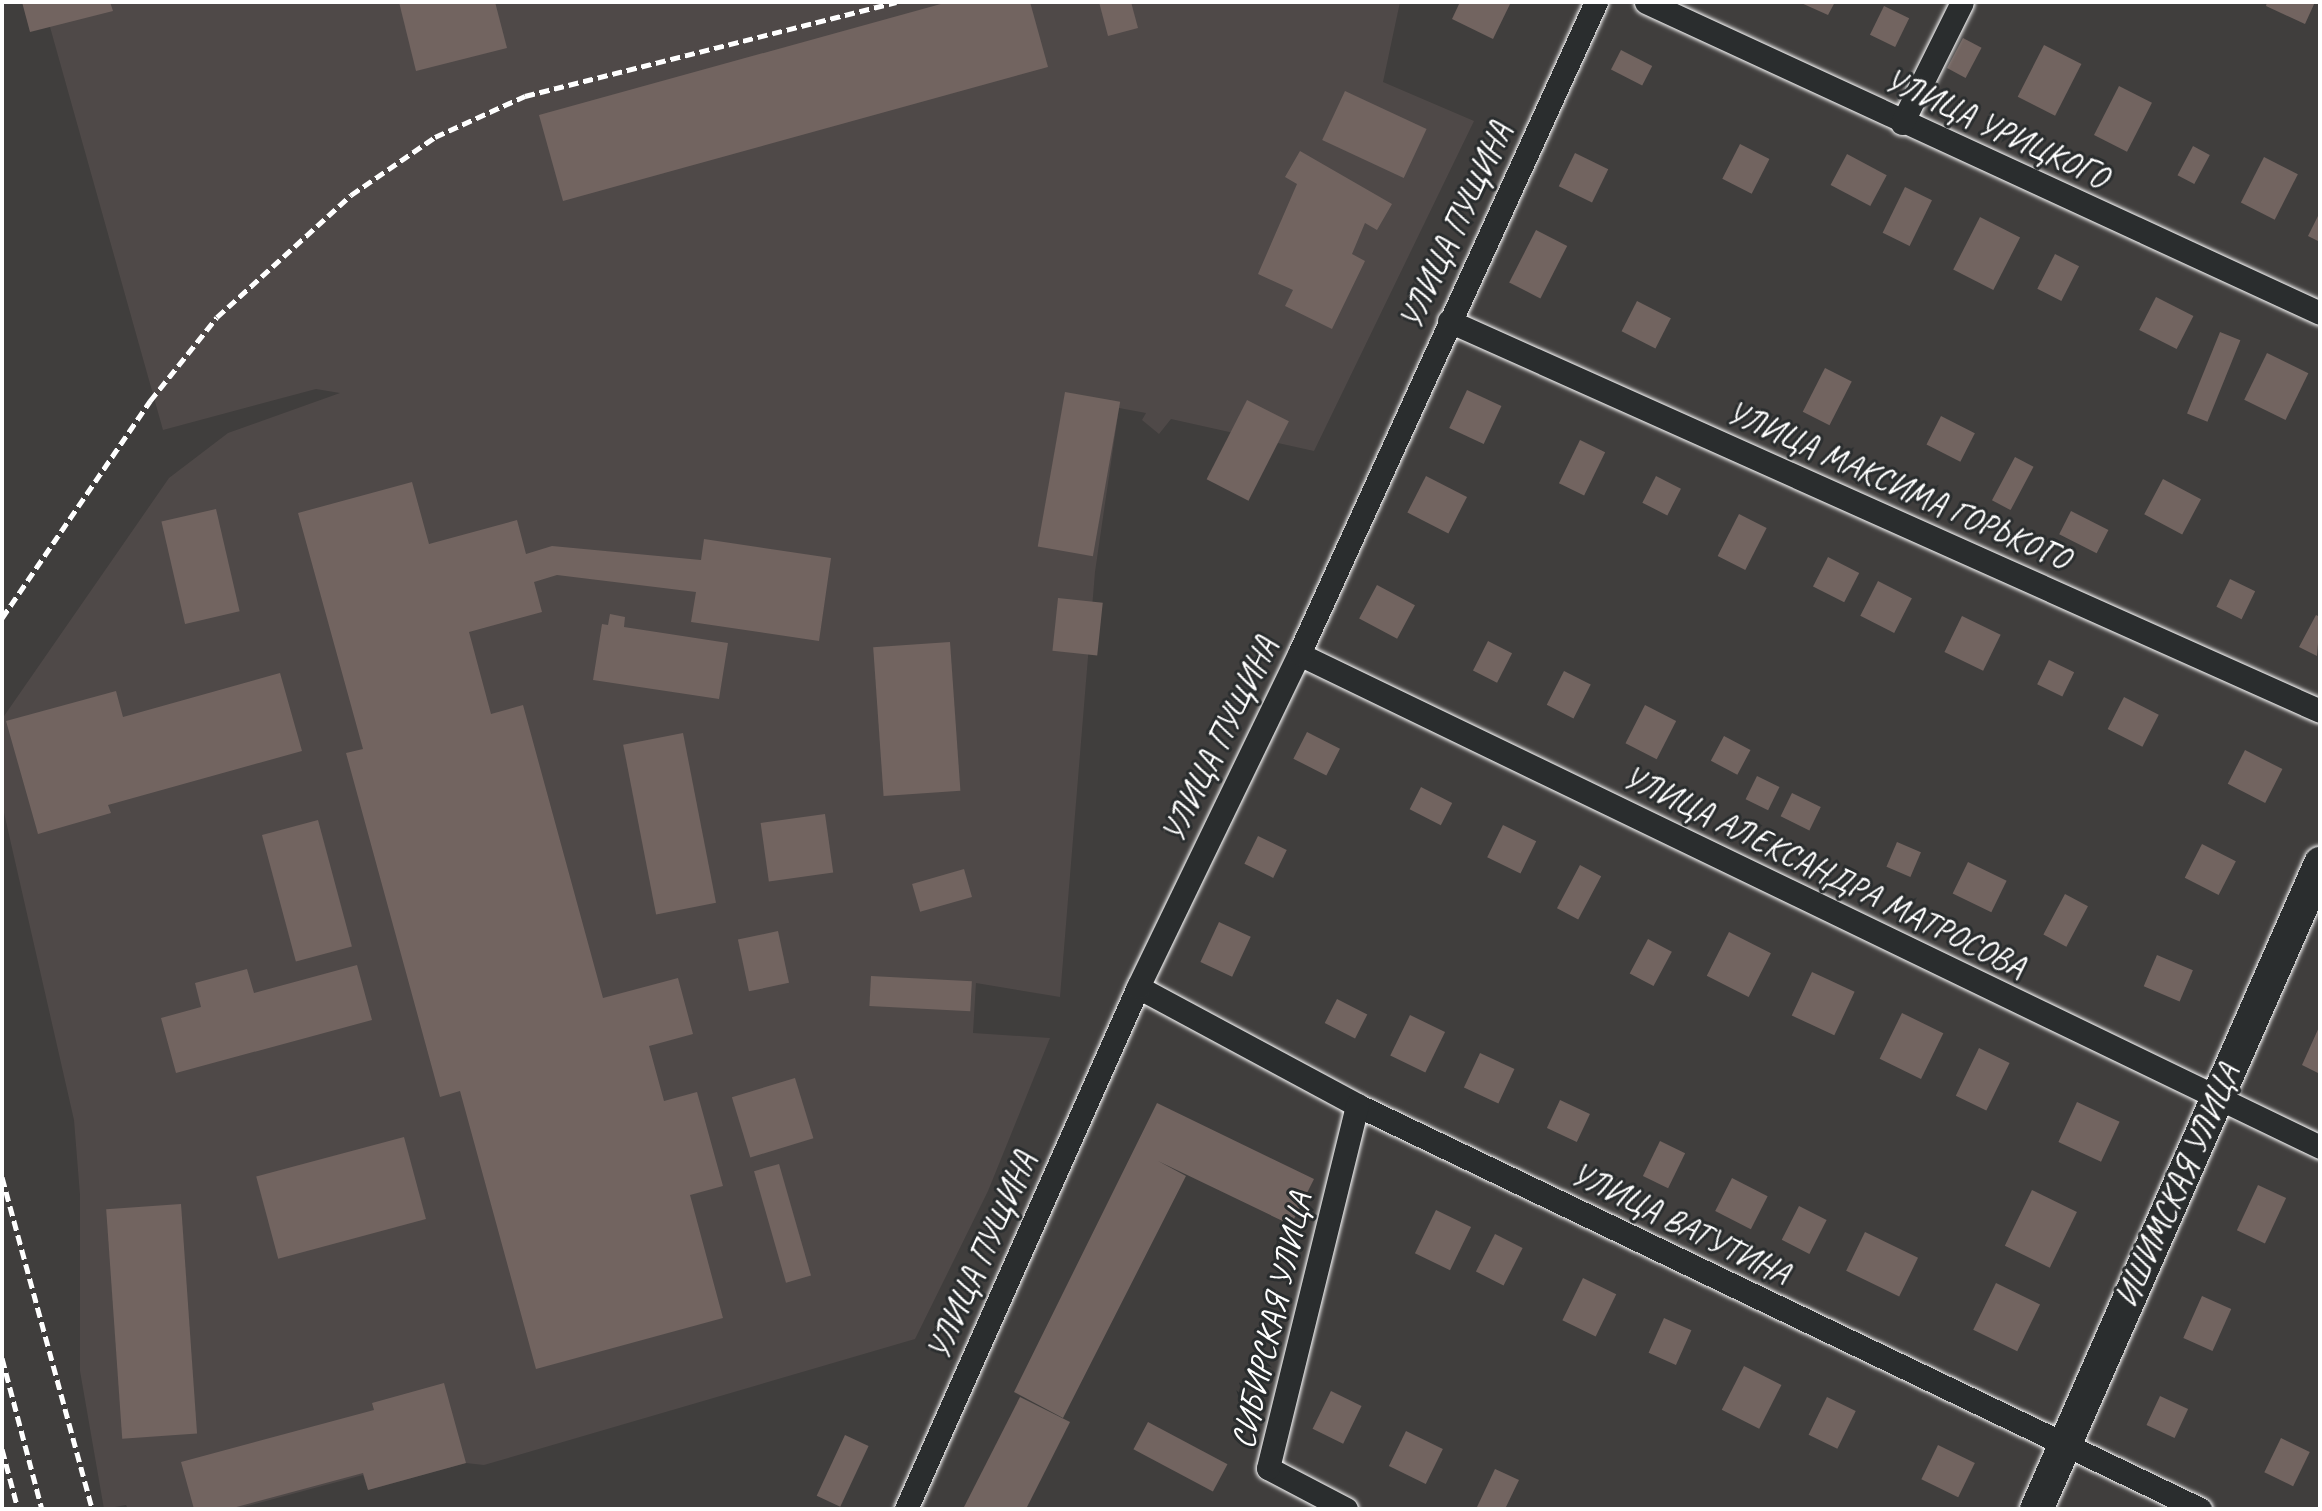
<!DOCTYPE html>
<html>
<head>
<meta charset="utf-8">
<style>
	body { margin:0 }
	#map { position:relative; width:2322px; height:1511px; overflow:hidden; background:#403e3d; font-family:Caveat,sans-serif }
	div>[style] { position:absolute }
	.built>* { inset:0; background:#4f4948 }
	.building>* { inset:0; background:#726460; transform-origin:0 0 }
	.roads { filter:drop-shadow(0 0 2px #fff) drop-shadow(0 0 2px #fff) }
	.minor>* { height:23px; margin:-11.5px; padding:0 11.5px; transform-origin:11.5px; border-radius:11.5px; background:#2a2d2e }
	.secondary>* { height:33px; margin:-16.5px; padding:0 16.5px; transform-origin:16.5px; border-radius:16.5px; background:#2a2d2e }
	.rail>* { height:5px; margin-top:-2.5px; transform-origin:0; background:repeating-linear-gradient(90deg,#fff 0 10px,transparent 0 15px) }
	span { translate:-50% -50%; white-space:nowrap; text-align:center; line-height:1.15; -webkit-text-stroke:6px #2a2d2e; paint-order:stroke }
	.street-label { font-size:33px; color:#fff }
	.frame { position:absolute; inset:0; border:4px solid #fff; pointer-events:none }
</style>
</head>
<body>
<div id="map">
	<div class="built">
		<div style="clip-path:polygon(43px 2px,1400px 2px,1383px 82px,1474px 121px,1314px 451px,1171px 419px,1159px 434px,1142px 420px,1146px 413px,1119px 408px,1095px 572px,1060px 997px,976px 983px,973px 1033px,1050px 1038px,988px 1191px,915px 1339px,484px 1465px,466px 1463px,368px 1490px,363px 1475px,236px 1509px,128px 1509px,126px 1505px,104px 1509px,80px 1371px,80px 1195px,74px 1120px,2px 804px,2px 719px,169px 478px,228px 433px,340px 393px,316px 389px,163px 430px)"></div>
	</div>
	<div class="building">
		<div style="clip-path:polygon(22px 2px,110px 2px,113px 11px,30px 32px)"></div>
		<div style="clip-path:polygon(399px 2px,495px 2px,507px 48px,416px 71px)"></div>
		<div style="clip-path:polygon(948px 2px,1030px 2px,1048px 67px,563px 201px,539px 115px)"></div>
		<div style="clip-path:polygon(1099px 2px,1131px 2px,1138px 28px,1108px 36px)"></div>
		<div style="clip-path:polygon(1460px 2px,1511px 2px,1493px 39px,1452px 19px)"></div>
		<div style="clip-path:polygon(1799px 2px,1835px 2px,1828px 15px)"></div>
		<div style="clip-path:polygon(2267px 2px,2315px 2px,2305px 24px,2266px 6px)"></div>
		<div style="left:1884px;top:6px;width:28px;height:32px;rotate:26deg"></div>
		<div style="left:1963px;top:38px;width:21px;height:34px;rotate:28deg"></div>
		<div style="left:2044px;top:45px;width:42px;height:58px;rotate:27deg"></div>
		<div style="left:1621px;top:50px;width:35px;height:22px;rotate:27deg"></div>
		<div style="left:2119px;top:86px;width:37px;height:55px;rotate:27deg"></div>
		<div style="left:1345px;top:91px;width:90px;height:54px;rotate:25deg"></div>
		<div style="left:1740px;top:144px;width:33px;height:39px;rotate:27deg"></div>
		<div style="left:2193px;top:146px;width:19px;height:33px;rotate:28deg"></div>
		<div style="clip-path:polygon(1300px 151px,1392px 204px,1377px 230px,1365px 223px,1352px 254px,1365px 261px,1332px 329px,1285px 306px,1293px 290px,1258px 274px,1297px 184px,1285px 177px)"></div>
		<div style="left:1575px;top:153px;width:37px;height:37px;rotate:26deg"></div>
		<div style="left:1847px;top:154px;width:45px;height:35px;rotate:28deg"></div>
		<div style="left:2264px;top:157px;width:38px;height:51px;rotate:27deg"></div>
		<div style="left:1905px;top:187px;width:30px;height:51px;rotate:26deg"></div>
		<div style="clip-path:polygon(2320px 212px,2320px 242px,2308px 236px)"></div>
		<div style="left:1980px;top:217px;width:45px;height:59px;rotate:27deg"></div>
		<div style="left:1536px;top:230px;width:35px;height:59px;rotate:27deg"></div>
		<div style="left:2055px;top:254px;width:27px;height:39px;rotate:27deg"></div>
		<div style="left:2156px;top:297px;width:42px;height:37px;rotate:27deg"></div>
		<div style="left:1637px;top:301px;width:38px;height:34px;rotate:27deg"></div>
		<div style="left:2220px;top:332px;width:22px;height:88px;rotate:22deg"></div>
		<div style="left:2267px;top:353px;width:46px;height:52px;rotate:26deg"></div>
		<div style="left:1825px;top:368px;width:30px;height:49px;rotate:27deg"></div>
		<div style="left:1467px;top:390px;width:38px;height:42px;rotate:25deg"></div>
		<div style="left:1065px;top:392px;width:56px;height:157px;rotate:10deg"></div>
		<div style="left:1247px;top:400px;width:47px;height:89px;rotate:27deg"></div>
		<div style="left:1941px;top:416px;width:38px;height:32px;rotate:27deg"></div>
		<div style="left:1580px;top:440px;width:28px;height:48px;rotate:26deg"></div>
		<div style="left:2015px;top:457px;width:21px;height:49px;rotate:28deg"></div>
		<div style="left:1426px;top:476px;width:46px;height:41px;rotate:27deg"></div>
		<div style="left:1656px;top:476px;width:28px;height:30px;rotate:27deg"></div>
		<div style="left:2163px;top:479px;width:43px;height:40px;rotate:28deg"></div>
		<div style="clip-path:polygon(412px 482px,429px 544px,517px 520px,526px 554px,552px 546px,701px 560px,704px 539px,831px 558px,819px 641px,691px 622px,696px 592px,557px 575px,534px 582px,542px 612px,469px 632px,491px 714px,523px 705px,603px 998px,678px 978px,693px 1034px,649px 1046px,664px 1101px,697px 1092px,723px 1186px,690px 1195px,723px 1318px,536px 1369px,460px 1091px,440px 1097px,346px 753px,363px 749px,298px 513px)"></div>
		<div style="left:216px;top:509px;width:105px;height:56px;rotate:77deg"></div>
		<div style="left:2071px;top:511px;width:42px;height:26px;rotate:27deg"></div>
		<div style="left:1739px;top:514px;width:31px;height:47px;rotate:27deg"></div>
		<div style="left:1828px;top:557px;width:35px;height:33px;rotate:27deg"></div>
		<div style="left:2230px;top:579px;width:28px;height:31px;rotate:26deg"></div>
		<div style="left:1878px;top:581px;width:38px;height:39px;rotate:27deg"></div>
		<div style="left:1377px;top:585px;width:43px;height:38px;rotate:28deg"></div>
		<div style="left:1058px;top:598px;width:45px;height:53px;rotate:6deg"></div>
		<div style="clip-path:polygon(610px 614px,625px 617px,624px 627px,728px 643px,719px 699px,593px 680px,602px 624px,608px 625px)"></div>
		<div style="clip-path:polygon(2316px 615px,2320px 617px,2317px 656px,2299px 647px)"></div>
		<div style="left:1962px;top:616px;width:43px;height:40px;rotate:26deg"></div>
		<div style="left:1488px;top:641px;width:27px;height:33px;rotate:27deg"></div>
		<div style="left:950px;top:642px;width:149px;height:77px;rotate:86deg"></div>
		<div style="left:2049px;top:660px;width:28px;height:27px;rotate:26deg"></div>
		<div style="left:1564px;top:671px;width:30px;height:38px;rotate:27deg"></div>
		<div style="clip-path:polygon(280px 673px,302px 751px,108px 805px,111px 813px,38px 834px,6px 721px,116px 691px,123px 717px)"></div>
		<div style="left:2124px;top:697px;width:39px;height:36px;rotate:27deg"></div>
		<div style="left:1645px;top:705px;width:35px;height:43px;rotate:27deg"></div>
		<div style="left:1307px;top:732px;width:37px;height:30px;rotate:27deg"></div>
		<div style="left:683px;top:733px;width:173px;height:61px;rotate:79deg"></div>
		<div style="left:1724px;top:736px;width:30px;height:28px;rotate:28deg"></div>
		<div style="left:2245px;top:750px;width:42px;height:38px;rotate:27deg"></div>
		<div style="left:1757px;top:776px;width:25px;height:26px;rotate:26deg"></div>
		<div style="left:1421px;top:787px;width:35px;height:25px;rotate:27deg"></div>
		<div style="left:1792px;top:793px;width:32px;height:26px;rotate:26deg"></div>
		<div style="left:825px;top:814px;width:59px;height:65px;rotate:82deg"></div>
		<div style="left:318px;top:820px;width:131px;height:58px;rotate:75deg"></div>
		<div style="left:1503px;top:825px;width:37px;height:36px;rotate:26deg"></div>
		<div style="left:1258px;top:836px;width:32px;height:31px;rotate:26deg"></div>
		<div style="left:1897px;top:842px;width:26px;height:27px;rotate:23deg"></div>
		<div style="left:2202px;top:844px;width:38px;height:38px;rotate:27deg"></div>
		<div style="left:1968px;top:862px;width:43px;height:35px;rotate:26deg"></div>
		<div style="left:1580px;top:865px;width:24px;height:49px;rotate:28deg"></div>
		<div style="left:964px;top:869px;width:29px;height:54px;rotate:74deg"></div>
		<div style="left:2065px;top:894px;width:26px;height:46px;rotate:28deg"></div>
		<div style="left:1219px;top:922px;width:35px;height:44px;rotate:25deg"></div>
		<div style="left:778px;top:931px;width:53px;height:41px;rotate:78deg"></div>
		<div style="left:1729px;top:932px;width:47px;height:49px;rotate:27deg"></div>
		<div style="left:1648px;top:939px;width:27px;height:39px;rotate:28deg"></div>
		<div style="left:2157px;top:955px;width:39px;height:34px;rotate:23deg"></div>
		<div style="clip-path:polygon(357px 965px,372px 1020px,176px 1073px,161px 1018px,201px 1007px,195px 983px,247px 969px,254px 993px)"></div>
		<div style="left:1812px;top:972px;width:47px;height:48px;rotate:25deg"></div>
		<div style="left:871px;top:976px;width:101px;height:30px;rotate:3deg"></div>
		<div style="left:1337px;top:999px;width:34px;height:27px;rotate:27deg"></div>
		<div style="left:1902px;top:1013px;width:46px;height:51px;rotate:26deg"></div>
		<div style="left:1410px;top:1015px;width:39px;height:45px;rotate:26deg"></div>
		<div style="clip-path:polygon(2320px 1025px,2320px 1074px,2302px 1065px)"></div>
		<div style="left:1979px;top:1048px;width:34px;height:53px;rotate:26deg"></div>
		<div style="left:1480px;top:1053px;width:38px;height:38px;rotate:25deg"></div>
		<div style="left:795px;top:1078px;width:63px;height:66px;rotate:73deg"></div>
		<div style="left:1560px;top:1100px;width:33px;height:31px;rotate:25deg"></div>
		<div style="left:2077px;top:1102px;width:47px;height:44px;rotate:25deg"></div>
		<div style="clip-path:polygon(1157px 1103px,1314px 1179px,1291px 1225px,1158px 1161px,1186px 1176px,1063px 1418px,1014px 1392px)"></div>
		<div style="left:404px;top:1137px;width:85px;height:153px;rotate:75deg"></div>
		<div style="left:1660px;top:1141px;width:28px;height:39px;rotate:26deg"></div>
		<div style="left:779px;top:1164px;width:116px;height:26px;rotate:74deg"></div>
		<div style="left:1732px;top:1178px;width:40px;height:37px;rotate:27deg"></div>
		<div style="left:2258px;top:1185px;width:31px;height:50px;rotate:25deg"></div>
		<div style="left:2032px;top:1190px;width:50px;height:62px;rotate:26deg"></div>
		<div style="left:181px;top:1204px;width:230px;height:75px;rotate:86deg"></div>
		<div style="left:1799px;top:1206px;width:31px;height:38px;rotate:27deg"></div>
		<div style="left:1436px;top:1210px;width:39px;height:48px;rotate:26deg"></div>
		<div style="left:1865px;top:1232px;width:59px;height:43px;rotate:26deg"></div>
		<div style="left:1495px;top:1234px;width:31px;height:42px;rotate:27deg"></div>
		<div style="left:1583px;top:1278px;width:37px;height:47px;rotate:26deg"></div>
		<div style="left:1996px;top:1283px;width:49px;height:52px;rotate:26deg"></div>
		<div style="left:2202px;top:1296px;width:32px;height:46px;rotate:24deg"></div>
		<div style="left:1664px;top:1318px;width:30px;height:38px;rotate:24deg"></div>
		<div style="left:1744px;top:1366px;width:42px;height:49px;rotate:27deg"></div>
		<div style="clip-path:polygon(444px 1383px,466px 1463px,368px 1490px,363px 1473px,229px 1509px,194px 1509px,181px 1462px,374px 1410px,372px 1403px)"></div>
		<div style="left:1331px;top:1391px;width:34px;height:42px;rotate:26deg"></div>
		<div style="left:2160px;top:1396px;width:31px;height:32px;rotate:25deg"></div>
		<div style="clip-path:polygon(1020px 1397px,1070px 1422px,1026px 1509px,963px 1509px)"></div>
		<div style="left:1827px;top:1397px;width:32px;height:42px;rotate:26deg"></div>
		<div style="left:1148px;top:1422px;width:90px;height:31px;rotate:28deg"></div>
		<div style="left:1406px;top:1431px;width:41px;height:39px;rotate:26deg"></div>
		<div style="left:845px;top:1435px;width:26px;height:67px;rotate:25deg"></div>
		<div style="left:2281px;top:1438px;width:32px;height:38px;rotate:26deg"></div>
		<div style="left:1938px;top:1445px;width:41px;height:38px;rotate:26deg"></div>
		<div style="clip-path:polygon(1495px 1469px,1519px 1480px,1505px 1509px,1482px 1509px,1477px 1507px)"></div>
	</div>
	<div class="roads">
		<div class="minor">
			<div style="left:1646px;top:2px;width:742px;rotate:24.77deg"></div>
			<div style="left:1902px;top:123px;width:135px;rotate:-63.6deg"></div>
			<div style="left:1449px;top:321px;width:954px;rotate:24.12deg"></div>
			<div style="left:1299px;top:654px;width:1134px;rotate:25.77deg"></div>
			<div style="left:1138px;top:987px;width:249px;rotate:28.3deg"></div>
			<div style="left:1357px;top:1105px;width:935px;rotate:25.61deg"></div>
			<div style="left:906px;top:1509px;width:571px;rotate:-66.04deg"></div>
			<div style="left:1138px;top:987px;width:370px;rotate:-64.2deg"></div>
			<div style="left:1299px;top:654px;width:716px;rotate:-65.51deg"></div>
			<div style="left:1346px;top:1509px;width:88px;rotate:-152.3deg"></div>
			<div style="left:1268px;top:1468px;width:374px;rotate:-76.2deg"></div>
		</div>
		<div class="secondary">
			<div style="left:2036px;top:1509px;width:706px;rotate:-66.27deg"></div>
		</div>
	</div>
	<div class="rail">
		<div style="left:2px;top:618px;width:263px;rotate:-55.7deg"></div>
		<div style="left:150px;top:401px;width:107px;rotate:-51.4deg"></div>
		<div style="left:217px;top:317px;width:181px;rotate:-42.3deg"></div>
		<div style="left:351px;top:195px;width:102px;rotate:-34.6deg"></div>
		<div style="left:435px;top:137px;width:99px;rotate:-24.5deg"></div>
		<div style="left:525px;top:96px;width:383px;rotate:-14.2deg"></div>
		<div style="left:2px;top:1177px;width:344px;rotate:74.8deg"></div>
		<div style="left:2px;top:1358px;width:156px;rotate:75.2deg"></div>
		<div style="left:2px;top:1449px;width:62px;rotate:75.1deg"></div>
	</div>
	<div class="street-label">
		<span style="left:1996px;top:129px;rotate:25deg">УЛИЦА УРИЦКОГО</span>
		<span style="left:1456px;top:226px;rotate:-65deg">УЛИЦА ПУЩИНА</span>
		<span style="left:1898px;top:486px;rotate:24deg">УЛИЦА МАКСИМА ГОРЬКОГО</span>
		<span style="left:1220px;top:740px;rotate:-64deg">УЛИЦА ПУЩИНА</span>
		<span style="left:1824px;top:872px;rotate:26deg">УЛИЦА АЛЕКСАНДРА МАТРОСОВА</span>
		<span style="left:2178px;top:1186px;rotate:-66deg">ИШИМСКАЯ УЛИЦА</span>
		<span style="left:1680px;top:1224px;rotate:26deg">УЛИЦА ВАТУТИНА</span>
		<span style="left:982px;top:1256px;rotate:-66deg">УЛИЦА ПУЩИНА</span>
		<span style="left:1272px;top:1321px;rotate:-77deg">СИБИРСКАЯ УЛИЦА</span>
	</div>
	<div class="frame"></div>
</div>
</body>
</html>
